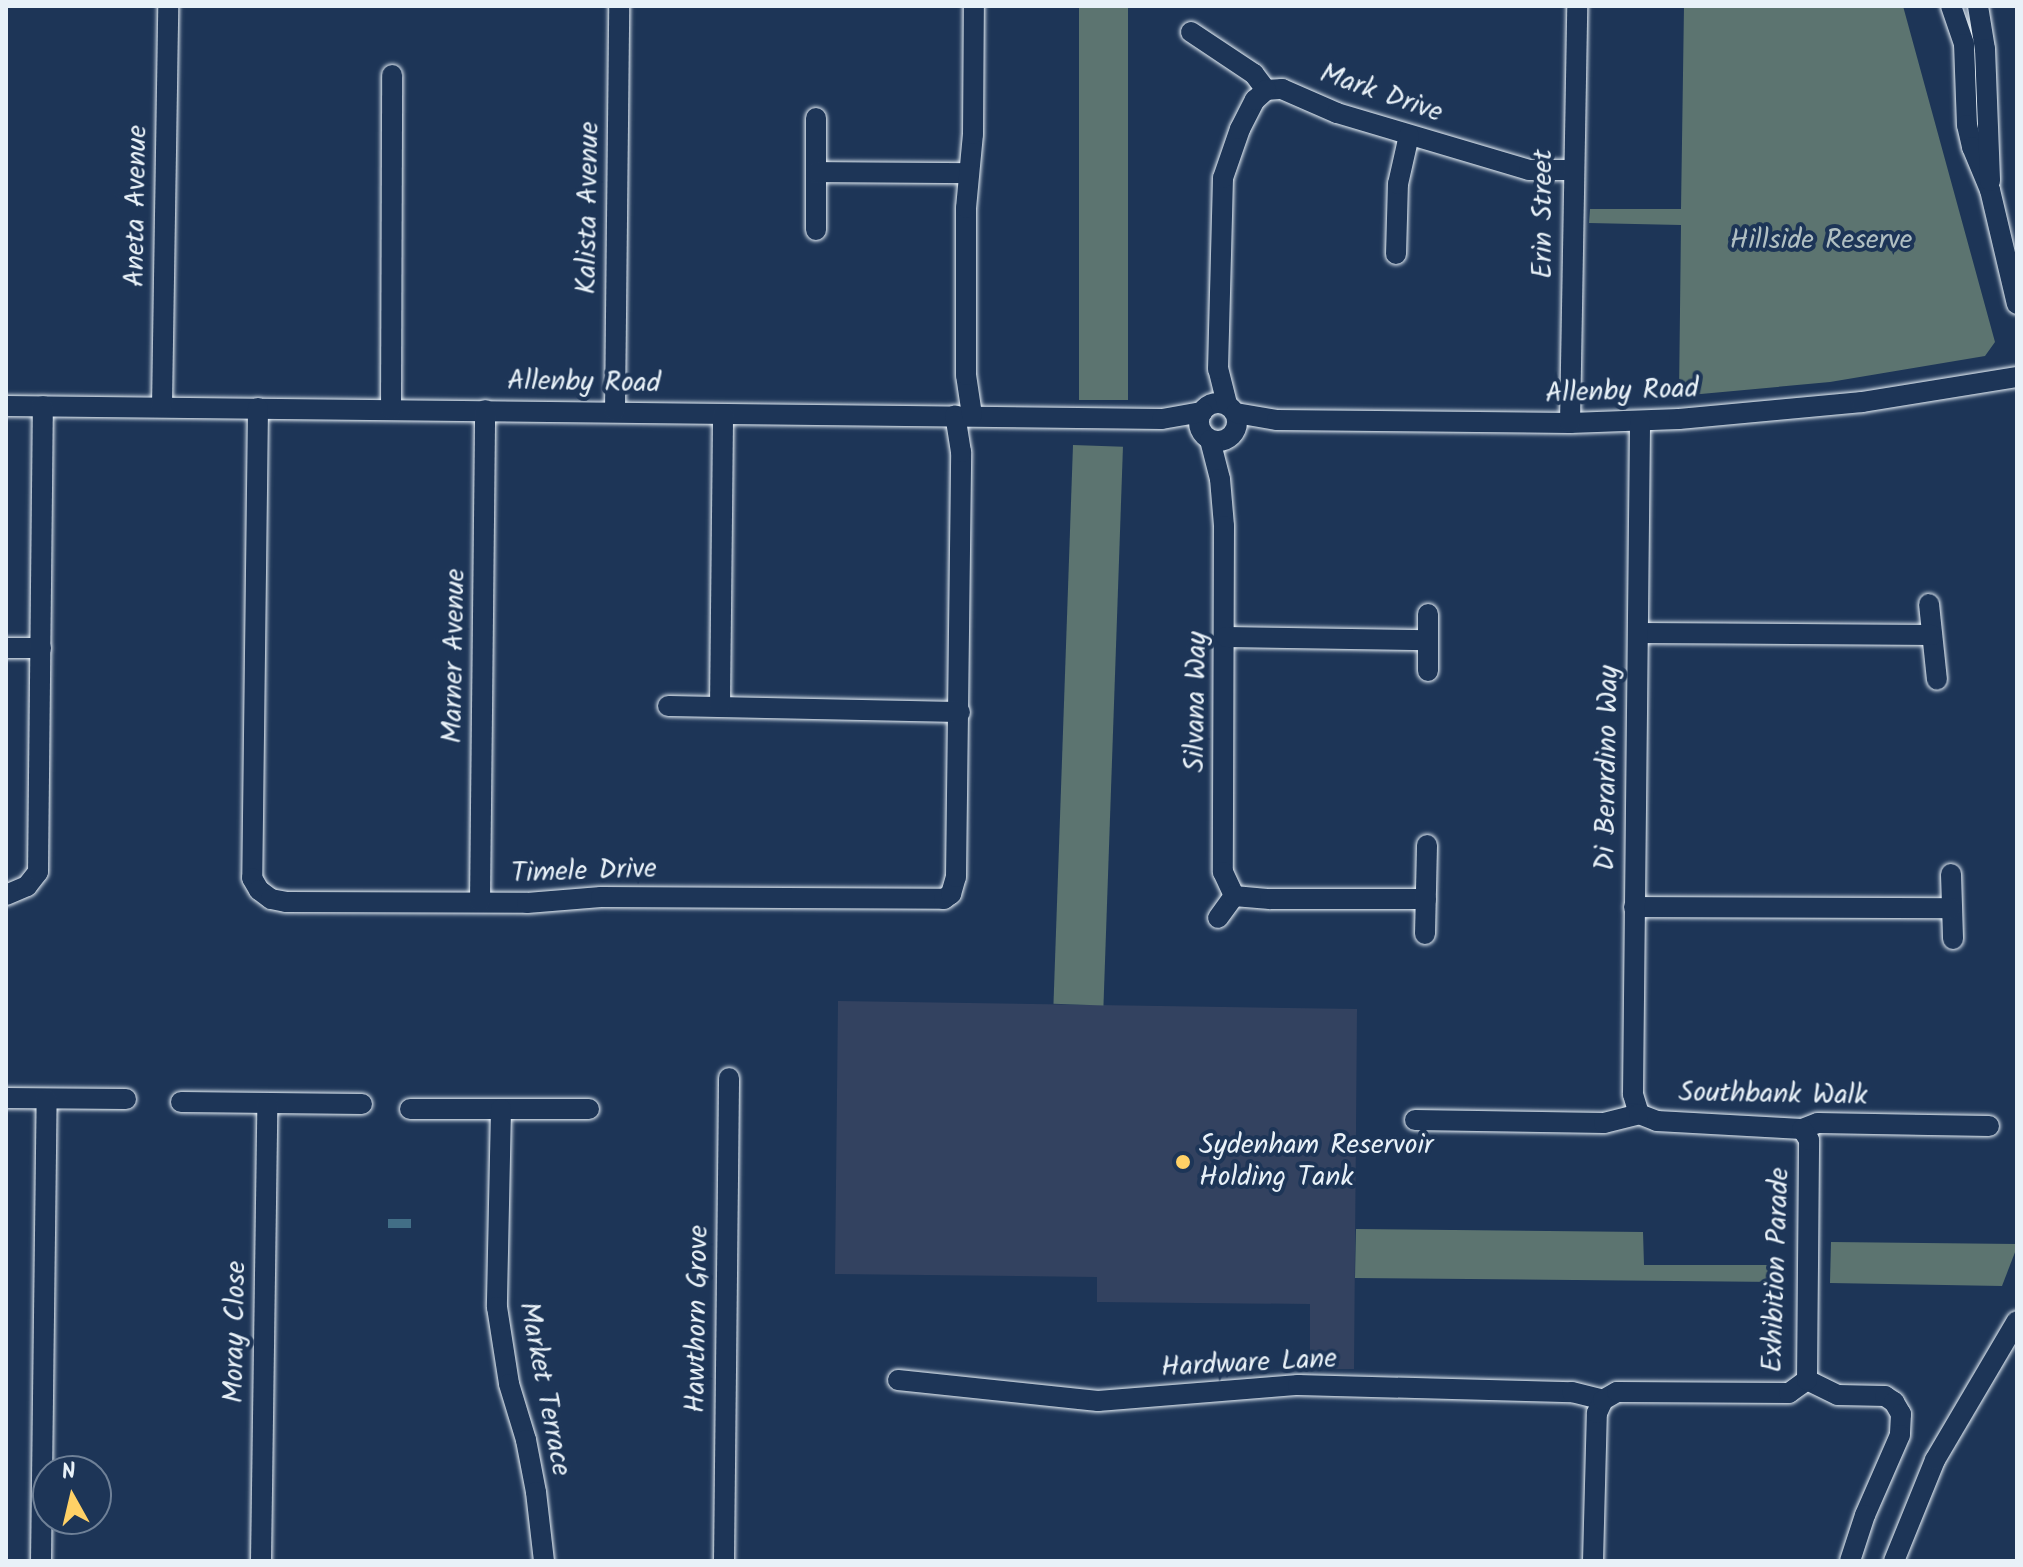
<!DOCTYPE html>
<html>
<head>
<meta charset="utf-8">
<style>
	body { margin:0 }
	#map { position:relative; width:2023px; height:1567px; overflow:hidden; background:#1d3557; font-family:Kalam,sans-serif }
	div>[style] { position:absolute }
	.built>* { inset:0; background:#334260 }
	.green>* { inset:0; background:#5c7470; transform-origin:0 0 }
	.water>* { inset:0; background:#426e86; transform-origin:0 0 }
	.roads { filter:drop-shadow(0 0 2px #e8f1f8) drop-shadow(0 0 2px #e8f1f8) }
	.minor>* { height:20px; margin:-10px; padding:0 10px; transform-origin:10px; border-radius:10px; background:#1d3557 }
	.minor>.ring { margin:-10px; padding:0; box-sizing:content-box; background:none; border:20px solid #1d3557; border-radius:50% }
	.dots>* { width:22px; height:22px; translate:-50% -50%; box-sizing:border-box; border:4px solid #1d3557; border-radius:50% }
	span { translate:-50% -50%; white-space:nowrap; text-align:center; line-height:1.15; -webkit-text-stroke:8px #1d3557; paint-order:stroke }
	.street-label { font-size:28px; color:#e8f1f8 }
	.park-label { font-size:28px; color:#b0bfc2 }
	.poi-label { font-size:28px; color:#e8f1f8 }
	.left { translate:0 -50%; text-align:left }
	.frame { position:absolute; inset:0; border:8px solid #e8f1f8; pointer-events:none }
	.north { position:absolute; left:32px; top:1455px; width:80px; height:80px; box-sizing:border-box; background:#1d3557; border:2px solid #6e8097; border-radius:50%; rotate:352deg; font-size:22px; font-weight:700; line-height:32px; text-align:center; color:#e8f1f8 }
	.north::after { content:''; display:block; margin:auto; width:28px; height:36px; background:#ffd166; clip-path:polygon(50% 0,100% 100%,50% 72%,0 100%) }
</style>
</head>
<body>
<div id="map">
	<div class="built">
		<div style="clip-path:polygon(838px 1001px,1357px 1009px,1354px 1369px,1310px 1369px,1310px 1304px,1097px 1302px,1097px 1277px,835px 1274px)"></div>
	</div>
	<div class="green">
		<div style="left:1079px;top:6px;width:49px;height:394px"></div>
		<div style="clip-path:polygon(1684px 6px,1903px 6px,1995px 342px,1985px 356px,1830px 382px,1679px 396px,1681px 225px,1589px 223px,1590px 209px,1681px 209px)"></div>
		<div style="left:1073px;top:445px;width:50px;height:559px;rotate:2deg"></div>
		<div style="clip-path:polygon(1356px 1229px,1643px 1232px,1644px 1265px,1777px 1265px,1777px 1282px,1355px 1278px)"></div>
		<div style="clip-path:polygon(1831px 1242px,2017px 1244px,2017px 1247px,2002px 1286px,1830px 1283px)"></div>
	</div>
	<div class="water">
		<div style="left:388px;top:1219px;width:23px;height:9px"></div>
	</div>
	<div class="roads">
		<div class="minor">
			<div style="left:1951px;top:6px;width:40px;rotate:71.1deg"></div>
			<div style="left:1964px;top:44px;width:81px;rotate:87.9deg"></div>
			<div style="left:1967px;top:125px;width:23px;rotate:77deg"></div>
			<div style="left:1972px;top:147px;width:47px;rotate:67.3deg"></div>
			<div style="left:1990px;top:190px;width:117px;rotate:76.7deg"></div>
			<div style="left:1978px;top:6px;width:44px;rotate:80.8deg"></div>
			<div style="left:1985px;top:49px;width:132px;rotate:87.8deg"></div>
			<div style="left:1191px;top:32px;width:76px;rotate:33.7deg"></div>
			<div style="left:1254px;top:74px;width:20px;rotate:53deg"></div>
			<div style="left:1266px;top:90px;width:16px;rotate:-4deg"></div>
			<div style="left:1282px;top:89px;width:60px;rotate:23.6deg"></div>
			<div style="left:1337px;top:113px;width:200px;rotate:16.5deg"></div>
			<div style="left:1529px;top:170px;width:43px"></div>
			<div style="left:816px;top:118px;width:112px;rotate:90deg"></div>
			<div style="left:816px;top:172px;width:153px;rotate:0.4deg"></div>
			<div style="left:1396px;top:254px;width:70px;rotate:-88.4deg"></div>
			<div style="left:1398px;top:184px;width:50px;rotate:-77.3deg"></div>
			<div class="ring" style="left:1199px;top:403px;width:18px;height:18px"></div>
			<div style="left:1227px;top:404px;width:36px;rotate:-104deg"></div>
			<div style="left:1218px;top:369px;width:191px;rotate:-88.5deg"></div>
			<div style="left:1223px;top:178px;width:52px;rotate:-70.9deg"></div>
			<div style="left:1240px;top:129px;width:33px;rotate:-63deg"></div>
			<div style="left:1255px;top:100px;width:15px;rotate:-42deg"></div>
			<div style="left:6px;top:406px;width:1156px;rotate:0.64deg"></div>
			<div style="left:1162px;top:419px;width:41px;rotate:-9.9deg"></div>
			<div style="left:162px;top:406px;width:400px;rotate:-89.1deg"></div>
			<div style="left:258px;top:408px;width:470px;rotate:90.7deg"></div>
			<div style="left:252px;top:878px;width:14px;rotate:60deg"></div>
			<div style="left:259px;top:890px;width:15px;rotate:37deg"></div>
			<div style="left:271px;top:899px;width:15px;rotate:11deg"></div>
			<div style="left:286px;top:902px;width:241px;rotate:0.2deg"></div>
			<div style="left:527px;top:903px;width:74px;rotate:-4.6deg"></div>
			<div style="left:601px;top:897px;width:343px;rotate:0.3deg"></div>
			<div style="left:944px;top:899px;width:9px;rotate:-36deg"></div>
			<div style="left:951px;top:894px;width:18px;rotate:-74deg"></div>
			<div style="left:956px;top:877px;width:425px;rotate:-89.3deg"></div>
			<div style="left:961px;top:452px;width:37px;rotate:-99deg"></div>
			<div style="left:391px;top:409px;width:334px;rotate:-89.8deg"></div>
			<div style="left:615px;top:411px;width:405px;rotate:-89.4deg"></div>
			<div style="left:1236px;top:413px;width:42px;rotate:9.7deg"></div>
			<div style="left:1277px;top:420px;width:293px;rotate:0.6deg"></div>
			<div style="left:1570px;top:423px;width:109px;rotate:-2.1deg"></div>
			<div style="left:1679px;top:419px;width:184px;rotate:-5.3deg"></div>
			<div style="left:1862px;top:402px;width:157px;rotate:-9.2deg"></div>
			<div style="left:972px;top:415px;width:40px;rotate:-98.5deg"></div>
			<div style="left:966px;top:375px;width:167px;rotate:-90deg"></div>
			<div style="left:966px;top:208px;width:74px;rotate:-84.6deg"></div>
			<div style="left:973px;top:134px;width:128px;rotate:-89.6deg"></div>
			<div style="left:1570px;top:423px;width:417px;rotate:-89deg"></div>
			<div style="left:1210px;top:440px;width:40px;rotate:75.6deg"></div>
			<div style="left:1220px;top:479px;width:47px;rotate:85.1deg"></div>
			<div style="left:1224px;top:526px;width:346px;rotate:90.2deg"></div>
			<div style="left:1223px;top:872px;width:26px;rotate:65deg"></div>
			<div style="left:1234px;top:896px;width:27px;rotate:126deg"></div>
			<div style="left:1929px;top:604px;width:76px;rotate:84deg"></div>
			<div style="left:1638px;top:633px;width:294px;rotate:0.4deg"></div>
			<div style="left:1226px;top:637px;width:202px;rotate:0.9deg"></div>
			<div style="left:6px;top:648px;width:35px"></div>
			<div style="left:1428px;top:671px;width:57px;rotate:-90deg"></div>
			<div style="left:668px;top:706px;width:292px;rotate:1.2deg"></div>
			<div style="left:720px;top:707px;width:293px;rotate:-89.4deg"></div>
			<div style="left:1951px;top:874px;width:65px;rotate:88.2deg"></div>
			<div style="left:6px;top:895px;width:23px;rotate:-23deg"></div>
			<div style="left:27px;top:886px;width:18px;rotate:-52deg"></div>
			<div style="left:38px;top:872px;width:466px;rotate:-89.4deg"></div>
			<div style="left:1234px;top:896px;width:36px;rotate:5deg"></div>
			<div style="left:1270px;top:899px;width:156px"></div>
			<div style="left:480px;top:902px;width:492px;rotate:-89.4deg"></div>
			<div style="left:1634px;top:907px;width:317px;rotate:0.2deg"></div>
			<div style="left:1425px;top:934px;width:89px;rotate:-88.7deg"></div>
			<div style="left:6px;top:1098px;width:120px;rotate:0.5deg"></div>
			<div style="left:181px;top:1102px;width:181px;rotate:0.6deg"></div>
			<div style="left:410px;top:1109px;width:179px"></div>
			<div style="left:501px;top:1109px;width:198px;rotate:91.2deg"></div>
			<div style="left:497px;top:1307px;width:78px;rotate:81.1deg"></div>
			<div style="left:509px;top:1384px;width:59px;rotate:73.1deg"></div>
			<div style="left:526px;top:1440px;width:53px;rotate:79.1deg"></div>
			<div style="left:536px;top:1492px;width:69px;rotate:83.4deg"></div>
			<div style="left:1639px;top:1114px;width:21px;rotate:-107deg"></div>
			<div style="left:1633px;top:1094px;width:673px;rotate:-89.4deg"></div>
			<div style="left:1415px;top:1120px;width:189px;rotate:0.9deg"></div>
			<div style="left:1604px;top:1123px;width:36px;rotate:-14deg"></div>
			<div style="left:1639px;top:1114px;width:19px;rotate:21deg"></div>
			<div style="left:1657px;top:1121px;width:145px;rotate:3.2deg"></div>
			<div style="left:1802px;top:1129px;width:17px;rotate:-21deg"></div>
			<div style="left:1818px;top:1123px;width:171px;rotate:1deg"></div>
			<div style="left:898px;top:1380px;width:201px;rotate:6deg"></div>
			<div style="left:1098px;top:1401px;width:201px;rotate:-4.6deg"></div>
			<div style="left:1298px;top:1385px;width:274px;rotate:1.5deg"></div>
			<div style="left:1572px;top:1392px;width:32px;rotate:14deg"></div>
			<div style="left:1807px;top:1380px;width:34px;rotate:26deg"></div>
			<div style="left:1838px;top:1395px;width:47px;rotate:1.2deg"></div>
			<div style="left:1885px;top:1396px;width:11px;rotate:34deg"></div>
			<div style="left:1894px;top:1402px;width:14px;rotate:60deg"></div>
			<div style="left:1901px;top:1414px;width:21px;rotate:93deg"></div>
			<div style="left:1900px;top:1435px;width:87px;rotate:113.6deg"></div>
			<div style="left:1865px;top:1515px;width:48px;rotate:108.1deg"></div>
			<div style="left:41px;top:1561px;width:462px;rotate:-89.3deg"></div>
			<div style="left:261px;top:1561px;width:458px;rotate:-89.2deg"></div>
			<div style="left:724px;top:1561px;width:483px;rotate:-89.4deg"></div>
			<div style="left:1593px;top:1561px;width:148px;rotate:-88.5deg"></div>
			<div style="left:1597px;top:1413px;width:14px;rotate:-65deg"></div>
			<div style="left:1603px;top:1400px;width:16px;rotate:-30deg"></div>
			<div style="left:1617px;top:1392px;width:172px;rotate:0.3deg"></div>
			<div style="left:1789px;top:1393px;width:22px;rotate:-36deg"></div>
			<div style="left:1807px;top:1380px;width:240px;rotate:-89.5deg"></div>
			<div style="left:1809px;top:1140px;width:13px;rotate:-122deg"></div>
			<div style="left:1894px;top:1561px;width:109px;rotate:-67.9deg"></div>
			<div style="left:1935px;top:1460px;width:161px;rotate:-59.5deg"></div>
		</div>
	</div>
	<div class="dots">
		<div style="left:1183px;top:1162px;background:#ffd166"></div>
	</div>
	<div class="street-label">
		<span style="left:1381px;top:94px;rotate:19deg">Mark Drive</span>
		<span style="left:137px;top:206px;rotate:-89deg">Aneta Avenue</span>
		<span style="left:589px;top:208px;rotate:-89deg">Kalista Avenue</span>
		<span style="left:1544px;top:214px;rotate:-90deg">Erin Street</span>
		<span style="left:584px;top:383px;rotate:1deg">Allenby Road</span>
		<span style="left:1622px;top:392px;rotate:-2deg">Allenby Road</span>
		<span style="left:455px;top:656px;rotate:-89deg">Marner Avenue</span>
		<span style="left:1197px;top:702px;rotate:-89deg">Silvana Way</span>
		<span style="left:1608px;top:768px;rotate:-89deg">Di Berardino Way</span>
		<span style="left:584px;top:872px;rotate:-2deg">Timele Drive</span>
		<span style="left:1773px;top:1095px;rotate:1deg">Southbank Walk</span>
		<span style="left:1777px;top:1270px;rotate:-88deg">Exhibition Parade</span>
		<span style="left:698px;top:1319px;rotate:-89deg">Hawthorn Grove</span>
		<span style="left:236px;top:1332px;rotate:-89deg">Moray Close</span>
		<span style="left:1249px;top:1364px;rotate:-3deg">Hardware Lane</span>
		<span style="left:544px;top:1389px;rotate:79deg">Market Terrace</span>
	</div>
	<div class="park-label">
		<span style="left:1821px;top:241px">Hillside Reserve</span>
	</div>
	<div class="poi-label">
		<span class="left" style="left:1199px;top:1162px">Sydenham Reservoir<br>Holding Tank</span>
	</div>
	<div class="frame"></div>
	<div class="north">N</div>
</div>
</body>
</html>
